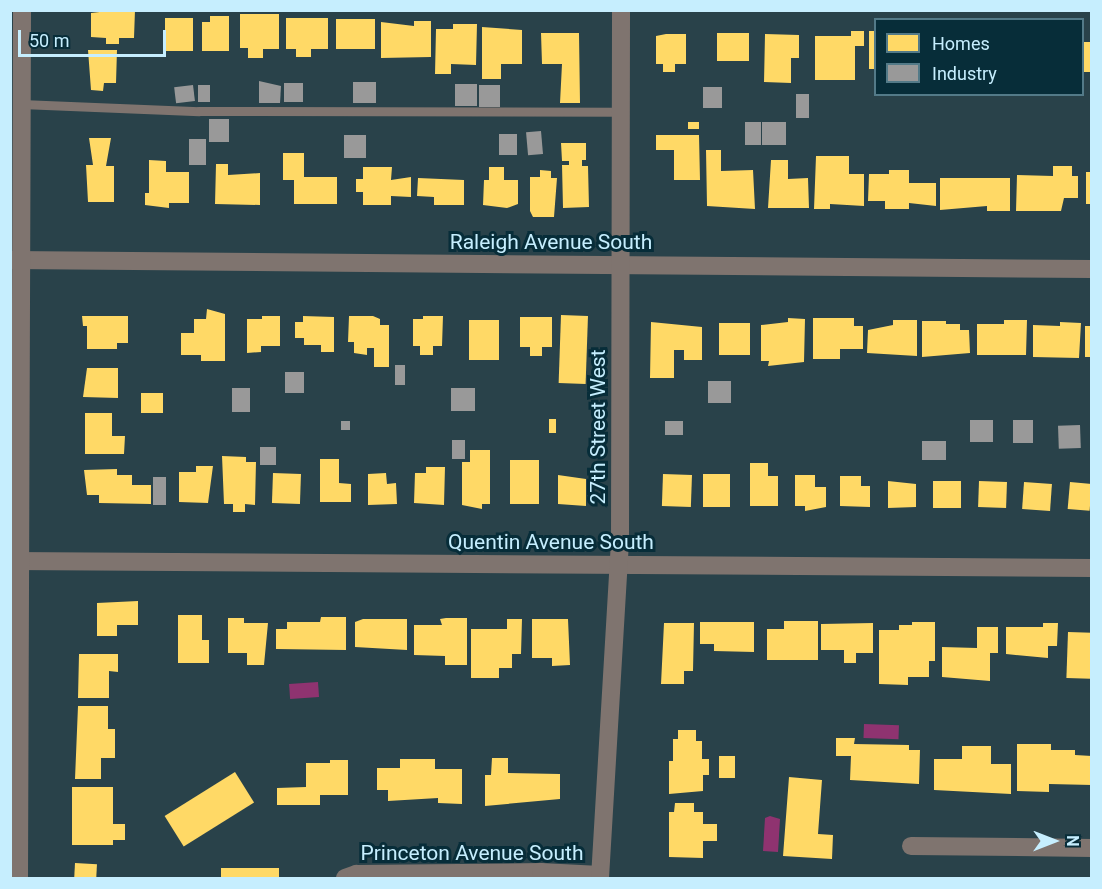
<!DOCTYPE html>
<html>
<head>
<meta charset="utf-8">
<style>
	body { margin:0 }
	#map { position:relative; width:1102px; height:889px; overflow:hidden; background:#29424a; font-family:Roboto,sans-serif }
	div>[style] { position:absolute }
	.water>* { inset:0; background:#8f3370; transform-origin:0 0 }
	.homes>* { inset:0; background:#ffd966; transform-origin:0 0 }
	.industry>* { inset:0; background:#999; transform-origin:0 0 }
	.service>* { height:9px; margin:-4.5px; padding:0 4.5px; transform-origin:4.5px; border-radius:4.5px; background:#7f746f }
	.minor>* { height:18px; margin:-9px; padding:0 9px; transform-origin:9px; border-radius:9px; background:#7f746f }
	span { translate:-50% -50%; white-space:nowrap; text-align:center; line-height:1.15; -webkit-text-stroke:6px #072d39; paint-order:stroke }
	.street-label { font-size:21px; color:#c6eefe }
	.frame { position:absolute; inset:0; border:12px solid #c6eefe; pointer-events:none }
	.legend { position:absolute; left:874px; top:18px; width:210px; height:78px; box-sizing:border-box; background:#072d39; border:2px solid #537a88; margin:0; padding:8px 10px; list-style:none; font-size:18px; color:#c6eefe }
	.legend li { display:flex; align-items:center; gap:12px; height:30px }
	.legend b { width:30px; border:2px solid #537a88 }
	.north { position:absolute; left:1024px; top:811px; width:60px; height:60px; -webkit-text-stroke:4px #072d39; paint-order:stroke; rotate:90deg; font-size:16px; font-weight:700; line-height:24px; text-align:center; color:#c6eefe }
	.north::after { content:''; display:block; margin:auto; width:21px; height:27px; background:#c6eefe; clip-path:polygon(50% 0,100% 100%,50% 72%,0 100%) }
	.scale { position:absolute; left:18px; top:30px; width:148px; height:27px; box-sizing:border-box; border:3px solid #c6eefe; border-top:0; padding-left:8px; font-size:18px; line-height:21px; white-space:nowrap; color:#c6eefe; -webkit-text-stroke:4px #072d39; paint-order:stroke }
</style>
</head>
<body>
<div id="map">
	<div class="water">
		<div style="left:318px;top:682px;width:15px;height:29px;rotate:86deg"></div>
		<div style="left:864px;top:724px;width:35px;height:14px;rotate:2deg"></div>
		<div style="clip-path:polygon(770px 816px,780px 819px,778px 852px,763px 851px,765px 818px)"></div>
	</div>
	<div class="homes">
		<div style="clip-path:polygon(117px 10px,135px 10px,134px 38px,119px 38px,119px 44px,106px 44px,106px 38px,91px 37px,91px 13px)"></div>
		<div style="clip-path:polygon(240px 14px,279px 14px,279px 49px,263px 49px,263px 58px,248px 58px,248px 48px,240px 48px)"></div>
		<div style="clip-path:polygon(210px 16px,229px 16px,229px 51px,202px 51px,202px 22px,210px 22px)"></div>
		<div style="left:165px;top:18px;width:28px;height:33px"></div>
		<div style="clip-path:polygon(286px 18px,328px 18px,328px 49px,311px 49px,311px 57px,296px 57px,296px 49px,286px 49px)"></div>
		<div style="left:336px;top:19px;width:39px;height:30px"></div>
		<div style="clip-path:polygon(414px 21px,431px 21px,431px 57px,381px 58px,381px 22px,414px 26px)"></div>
		<div style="clip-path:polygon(453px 24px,477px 24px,476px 65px,451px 64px,451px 74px,435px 74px,436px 29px,453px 29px)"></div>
		<div style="clip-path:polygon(482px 27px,522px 30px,522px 64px,501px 64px,501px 79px,482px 79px)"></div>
		<div style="clip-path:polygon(851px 31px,864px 31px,864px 46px,855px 46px,855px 80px,815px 80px,815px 36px,851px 36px)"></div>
		<div style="left:869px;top:31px;width:7px;height:38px"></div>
		<div style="clip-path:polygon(541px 33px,579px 33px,580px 103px,560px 103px,562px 64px,542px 64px)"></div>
		<div style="left:717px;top:33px;width:32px;height:28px"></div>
		<div style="clip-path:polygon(666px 34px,686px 34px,686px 64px,675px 64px,675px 72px,663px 72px,663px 64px,656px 64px,656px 36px)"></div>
		<div style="clip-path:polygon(765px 34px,799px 35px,799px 58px,791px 58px,791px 83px,764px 82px)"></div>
		<div style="left:1082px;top:42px;width:10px;height:30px"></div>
		<div style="clip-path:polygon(88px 50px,117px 50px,116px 83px,104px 83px,103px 91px,91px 90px)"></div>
		<div style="left:688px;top:122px;width:11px;height:7px"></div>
		<div style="clip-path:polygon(656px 135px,699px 135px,700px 180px,674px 180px,674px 150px,656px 150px)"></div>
		<div style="clip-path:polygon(89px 138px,111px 138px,106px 166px,114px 166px,114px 202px,88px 202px,86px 165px,93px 165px)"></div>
		<div style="clip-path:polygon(561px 143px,586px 143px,586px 160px,582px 160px,582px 166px,588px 166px,589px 207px,563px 208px,562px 165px,569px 165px,569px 161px,562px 161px)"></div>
		<div style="clip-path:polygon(706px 150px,721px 150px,721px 171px,753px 170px,755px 209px,707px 206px)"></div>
		<div style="clip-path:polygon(283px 153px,304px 153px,304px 177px,337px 177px,337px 204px,294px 204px,294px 180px,283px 180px)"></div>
		<div style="clip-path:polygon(816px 156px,849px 156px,849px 174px,864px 174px,864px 206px,830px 204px,830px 209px,814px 209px)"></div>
		<div style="clip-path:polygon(149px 160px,166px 161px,166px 172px,189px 172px,189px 203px,169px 203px,169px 208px,145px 205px,145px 193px,149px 193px)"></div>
		<div style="clip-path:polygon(771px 160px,788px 160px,788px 179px,808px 178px,809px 208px,768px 208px)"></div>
		<div style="clip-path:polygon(216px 164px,228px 164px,228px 175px,260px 173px,260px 205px,215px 204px)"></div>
		<div style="clip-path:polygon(1053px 166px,1072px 166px,1072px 176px,1078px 176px,1078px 198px,1064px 198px,1061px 211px,1016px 211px,1017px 175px,1053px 176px)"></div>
		<div style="clip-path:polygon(363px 167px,392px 167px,391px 180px,411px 177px,411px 197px,391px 196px,391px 205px,363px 205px,363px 192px,356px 192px,356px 179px,363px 179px)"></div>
		<div style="clip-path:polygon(489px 167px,504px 167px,504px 180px,518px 180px,518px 204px,507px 208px,483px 205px,484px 180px,489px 180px)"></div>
		<div style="clip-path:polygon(540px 170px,551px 171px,551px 178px,557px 178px,554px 217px,533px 217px,530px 211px,530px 177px,540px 177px)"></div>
		<div style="clip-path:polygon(889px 170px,909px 170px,909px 183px,936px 183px,936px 206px,909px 203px,909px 209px,885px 209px,885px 201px,868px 201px,869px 174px,889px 174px)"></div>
		<div style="left:1086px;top:172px;width:6px;height:32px"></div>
		<div style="clip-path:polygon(418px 178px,464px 180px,464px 205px,434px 205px,434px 197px,417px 196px)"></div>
		<div style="clip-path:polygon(940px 178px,1010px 178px,1010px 211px,987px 211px,987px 206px,940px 210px)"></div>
		<div style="clip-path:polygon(207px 309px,225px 314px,225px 361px,201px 361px,201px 355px,181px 355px,181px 333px,194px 333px,194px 319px,206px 319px)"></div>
		<div style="left:561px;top:315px;width:27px;height:68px;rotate:2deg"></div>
		<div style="clip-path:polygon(82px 316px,128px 316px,128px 343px,117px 343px,117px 349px,87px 349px,87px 326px,83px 326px)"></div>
		<div style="clip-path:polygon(262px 316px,280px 316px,280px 346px,261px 346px,261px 352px,247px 353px,247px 319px,262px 319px)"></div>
		<div style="clip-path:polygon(303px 316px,334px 317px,334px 352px,321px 352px,321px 345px,304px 345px,304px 338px,295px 338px,295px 322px,303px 322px)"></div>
		<div style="clip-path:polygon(349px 316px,373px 316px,380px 319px,380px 325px,389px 325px,389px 367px,374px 367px,374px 348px,367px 348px,367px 355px,354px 353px,354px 342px,348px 342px)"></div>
		<div style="clip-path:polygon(423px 316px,443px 316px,442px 346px,433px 346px,433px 355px,420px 355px,420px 346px,413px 346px,413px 319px,423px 319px)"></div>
		<div style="clip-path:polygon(520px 317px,552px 317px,552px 347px,542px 347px,542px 356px,530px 356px,530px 347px,520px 347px)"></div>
		<div style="clip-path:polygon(788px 318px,805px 319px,804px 362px,768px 366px,769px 361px,761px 361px,761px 325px,788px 322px)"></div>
		<div style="clip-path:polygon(813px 318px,854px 318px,854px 326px,863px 326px,863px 349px,840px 349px,840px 359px,813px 359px)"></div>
		<div style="left:469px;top:320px;width:30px;height:40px"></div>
		<div style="clip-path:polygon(893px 320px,917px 320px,917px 356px,867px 353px,868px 330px,893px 325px)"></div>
		<div style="clip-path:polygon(1004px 320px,1027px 320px,1026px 355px,977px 355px,977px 324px,1004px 324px)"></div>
		<div style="clip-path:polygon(922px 321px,946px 321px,946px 324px,960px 324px,960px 330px,969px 330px,970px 353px,922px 357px)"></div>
		<div style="clip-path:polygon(651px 322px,702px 327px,702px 360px,684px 360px,684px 350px,674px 350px,674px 378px,650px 378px)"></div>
		<div style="clip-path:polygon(1060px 322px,1081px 323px,1079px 358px,1033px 357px,1033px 325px,1060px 326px)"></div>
		<div style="left:719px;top:323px;width:31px;height:32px"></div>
		<div style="left:1085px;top:326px;width:7px;height:31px"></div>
		<div style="clip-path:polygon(87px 368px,118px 368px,118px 398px,83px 397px)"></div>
		<div style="left:141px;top:393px;width:22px;height:20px"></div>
		<div style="clip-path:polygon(85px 413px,112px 413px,112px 436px,125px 436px,124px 454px,85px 454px)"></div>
		<div style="left:549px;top:419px;width:7px;height:14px"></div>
		<div style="clip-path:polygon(470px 450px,490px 450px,490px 504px,482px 504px,482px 509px,462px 505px,462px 462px,470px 462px)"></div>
		<div style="clip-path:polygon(222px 456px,246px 457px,246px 462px,256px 462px,255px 505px,245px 504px,245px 512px,233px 512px,233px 504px,224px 504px)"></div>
		<div style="clip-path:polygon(320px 459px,339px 459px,339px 483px,351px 484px,351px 502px,320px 502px)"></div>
		<div style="left:510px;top:460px;width:29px;height:44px"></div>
		<div style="clip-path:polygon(750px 463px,768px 463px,768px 476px,778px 476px,778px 506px,750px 506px)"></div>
		<div style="clip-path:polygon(196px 466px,213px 466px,208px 503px,179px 502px,179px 472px,196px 472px)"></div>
		<div style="clip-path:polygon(426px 467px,445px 467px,444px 505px,414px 503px,415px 473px,426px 473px)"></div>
		<div style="clip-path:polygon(117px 469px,117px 475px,132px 475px,132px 485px,151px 485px,151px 504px,99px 503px,99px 495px,87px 495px,84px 470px)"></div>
		<div style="left:273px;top:473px;width:28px;height:30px;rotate:2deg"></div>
		<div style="clip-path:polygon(386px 473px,387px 484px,396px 483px,397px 504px,368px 505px,368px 474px)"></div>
		<div style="left:663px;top:474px;width:29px;height:32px;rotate:2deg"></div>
		<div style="left:703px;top:474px;width:27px;height:33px"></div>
		<div style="clip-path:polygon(558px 475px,586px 479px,586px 506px,558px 504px)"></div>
		<div style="clip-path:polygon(795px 475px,815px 475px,815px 487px,826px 487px,826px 507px,805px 511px,805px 506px,795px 506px)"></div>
		<div style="clip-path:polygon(840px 476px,861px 476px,861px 486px,870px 486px,870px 507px,840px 506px)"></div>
		<div style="clip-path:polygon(888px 481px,916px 484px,916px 507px,888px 508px)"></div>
		<div style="left:961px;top:481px;width:27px;height:28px;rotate:90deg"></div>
		<div style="left:979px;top:481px;width:28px;height:26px;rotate:2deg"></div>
		<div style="left:1024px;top:482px;width:28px;height:27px;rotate:4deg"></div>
		<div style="left:1070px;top:482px;width:22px;height:27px;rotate:5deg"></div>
		<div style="clip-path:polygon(138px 601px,138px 625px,117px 625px,117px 636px,97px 636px,97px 603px)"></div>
		<div style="clip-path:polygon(178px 615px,202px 615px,202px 640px,209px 640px,209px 663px,178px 663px)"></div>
		<div style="clip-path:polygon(321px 617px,346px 617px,346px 650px,276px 649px,276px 629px,287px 629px,287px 622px,320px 622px)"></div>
		<div style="clip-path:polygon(228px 618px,244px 618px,244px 623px,268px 623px,264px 665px,247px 665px,247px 653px,228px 653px)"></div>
		<div style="clip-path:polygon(446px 618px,467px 618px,467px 665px,445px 665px,445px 656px,414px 655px,414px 625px,442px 625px,440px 619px)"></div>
		<div style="clip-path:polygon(363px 619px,407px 619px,407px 650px,355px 647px,355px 622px)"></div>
		<div style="clip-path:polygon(507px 619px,522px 619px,521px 654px,512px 654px,512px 668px,499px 668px,499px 678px,471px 678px,471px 629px,507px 629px)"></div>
		<div style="clip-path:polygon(532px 619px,568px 619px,570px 665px,552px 666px,552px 658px,532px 658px)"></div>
		<div style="clip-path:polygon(784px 621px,818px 621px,818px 660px,767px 660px,767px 629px,784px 629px)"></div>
		<div style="clip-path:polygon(700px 622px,754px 622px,754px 652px,714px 651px,714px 644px,700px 644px)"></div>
		<div style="clip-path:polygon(912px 622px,935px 622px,935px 661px,929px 661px,929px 677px,908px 677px,908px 685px,879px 684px,879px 630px,899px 630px,899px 625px,912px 625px)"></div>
		<div style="clip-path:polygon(664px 623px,694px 623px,693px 671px,684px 671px,684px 684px,661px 684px)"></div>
		<div style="clip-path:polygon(873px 623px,873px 653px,856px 653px,856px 663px,844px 663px,844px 650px,821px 650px,821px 624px)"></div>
		<div style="clip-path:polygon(1043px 623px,1058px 623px,1057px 646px,1048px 646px,1048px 658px,1006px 654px,1006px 627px,1043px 627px)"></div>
		<div style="clip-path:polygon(977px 627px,998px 627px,998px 653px,990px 653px,990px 681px,942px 677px,942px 647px,977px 648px)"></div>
		<div style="left:1068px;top:632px;width:24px;height:46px;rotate:2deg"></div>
		<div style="clip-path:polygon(79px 654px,118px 654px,118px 672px,109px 671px,109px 698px,78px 698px)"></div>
		<div style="clip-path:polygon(78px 706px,108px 706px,108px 729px,115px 729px,115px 758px,101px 758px,101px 779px,75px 779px)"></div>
		<div style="clip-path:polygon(678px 730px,696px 730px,696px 741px,702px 741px,702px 759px,709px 759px,709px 775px,703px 775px,703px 791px,669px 794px,669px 761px,673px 761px,673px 739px,678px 739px)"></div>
		<div style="clip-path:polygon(836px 738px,855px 738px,854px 744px,909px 745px,909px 750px,920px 750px,919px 784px,850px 780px,851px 756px,836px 756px)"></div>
		<div style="clip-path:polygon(1017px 744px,1051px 744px,1051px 750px,1075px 750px,1075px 755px,1092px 756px,1092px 785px,1049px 784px,1049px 792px,1017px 791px)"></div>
		<div style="clip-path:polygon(962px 746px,991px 746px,991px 764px,1011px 764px,1011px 794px,934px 790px,934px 759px,962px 759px)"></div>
		<div style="left:719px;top:756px;width:16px;height:22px"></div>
		<div style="clip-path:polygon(492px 758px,508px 758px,508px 773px,560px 774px,560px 799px,485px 806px,485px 775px,491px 775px)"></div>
		<div style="clip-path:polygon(400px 759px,435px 759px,435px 769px,462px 769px,462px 804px,438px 803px,438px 798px,388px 801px,388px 790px,377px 790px,377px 768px,400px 768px)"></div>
		<div style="clip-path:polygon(330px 760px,348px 760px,348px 795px,320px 795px,320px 805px,277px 805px,277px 788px,306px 787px,306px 763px,330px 763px)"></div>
		<div style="left:235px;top:772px;width:36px;height:83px;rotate:58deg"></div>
		<div style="clip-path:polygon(789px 777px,822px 780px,818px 834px,833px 835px,832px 859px,783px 856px)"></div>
		<div style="clip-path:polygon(72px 787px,113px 787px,113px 824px,125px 824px,125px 840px,113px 840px,113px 845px,72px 845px)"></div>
		<div style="clip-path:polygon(675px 803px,694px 803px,694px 812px,703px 812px,703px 824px,717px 824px,717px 841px,703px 841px,703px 858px,669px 857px,669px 812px,674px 812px)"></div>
		<div style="left:75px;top:863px;width:22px;height:15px;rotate:3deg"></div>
		<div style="left:221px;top:868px;width:58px;height:10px"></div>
	</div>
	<div class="industry">
		<div style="clip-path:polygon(259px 81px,281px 86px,280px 103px,259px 103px)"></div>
		<div style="left:353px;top:82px;width:23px;height:21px"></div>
		<div style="left:284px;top:83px;width:19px;height:19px"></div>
		<div style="left:455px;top:84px;width:22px;height:22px"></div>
		<div style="left:193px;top:85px;width:16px;height:19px;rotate:83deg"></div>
		<div style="left:198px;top:85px;width:12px;height:17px"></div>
		<div style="left:479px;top:85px;width:21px;height:22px"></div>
		<div style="left:703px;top:87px;width:19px;height:21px"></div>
		<div style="left:796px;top:94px;width:13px;height:24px"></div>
		<div style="left:209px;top:119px;width:20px;height:23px"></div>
		<div style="left:745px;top:122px;width:16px;height:23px"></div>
		<div style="left:762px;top:122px;width:24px;height:23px"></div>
		<div style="left:541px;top:131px;width:23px;height:15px;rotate:85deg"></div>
		<div style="left:499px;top:134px;width:18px;height:21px"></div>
		<div style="left:344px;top:135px;width:22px;height:23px"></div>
		<div style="left:189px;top:139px;width:17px;height:26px"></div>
		<div style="left:395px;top:365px;width:10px;height:20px"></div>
		<div style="left:285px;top:372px;width:19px;height:21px"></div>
		<div style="left:708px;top:381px;width:23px;height:22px"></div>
		<div style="left:232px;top:388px;width:18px;height:24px"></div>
		<div style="left:451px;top:388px;width:24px;height:23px"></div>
		<div style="left:970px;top:420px;width:23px;height:22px"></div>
		<div style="left:1013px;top:420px;width:20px;height:23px"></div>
		<div style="left:341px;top:421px;width:9px;height:9px"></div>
		<div style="left:665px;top:421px;width:18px;height:14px"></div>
		<div style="left:1080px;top:425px;width:23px;height:22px;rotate:88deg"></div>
		<div style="left:452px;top:440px;width:13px;height:19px"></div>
		<div style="left:922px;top:441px;width:24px;height:19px"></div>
		<div style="left:260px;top:447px;width:16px;height:18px"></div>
		<div style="left:153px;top:477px;width:13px;height:28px"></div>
	</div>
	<div class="service">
		<div style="left:21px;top:104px;width:178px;rotate:2.3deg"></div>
		<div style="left:199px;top:111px;width:422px;rotate:0.1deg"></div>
	</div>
	<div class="minor">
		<div style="left:10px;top:260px;width:1082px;rotate:0.48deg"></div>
		<div style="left:10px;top:561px;width:1082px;rotate:0.37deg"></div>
		<div style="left:911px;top:846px;width:181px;rotate:0.6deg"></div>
		<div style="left:19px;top:878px;width:868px;rotate:-89.8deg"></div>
		<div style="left:345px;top:878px;width:12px;rotate:-20deg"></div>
		<div style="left:356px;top:874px;width:185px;rotate:-0.6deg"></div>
		<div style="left:541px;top:872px;width:59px;rotate:2.9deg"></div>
		<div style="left:600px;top:878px;width:338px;rotate:-86.6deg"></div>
		<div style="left:620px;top:541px;width:531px;rotate:-89.89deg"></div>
	</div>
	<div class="street-label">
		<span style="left:551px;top:242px">Raleigh Avenue South</span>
		<span style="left:598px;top:427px;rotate:-90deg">27th Street West</span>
		<span style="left:551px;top:542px">Quentin Avenue South</span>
		<span style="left:472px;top:853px">Princeton Avenue South</span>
	</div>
	<div class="frame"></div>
	<ul class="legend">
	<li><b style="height:16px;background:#ffd966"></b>Homes</li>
	<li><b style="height:16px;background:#999"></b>Industry</li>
	</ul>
	<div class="north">N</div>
	<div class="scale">50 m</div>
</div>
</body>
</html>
